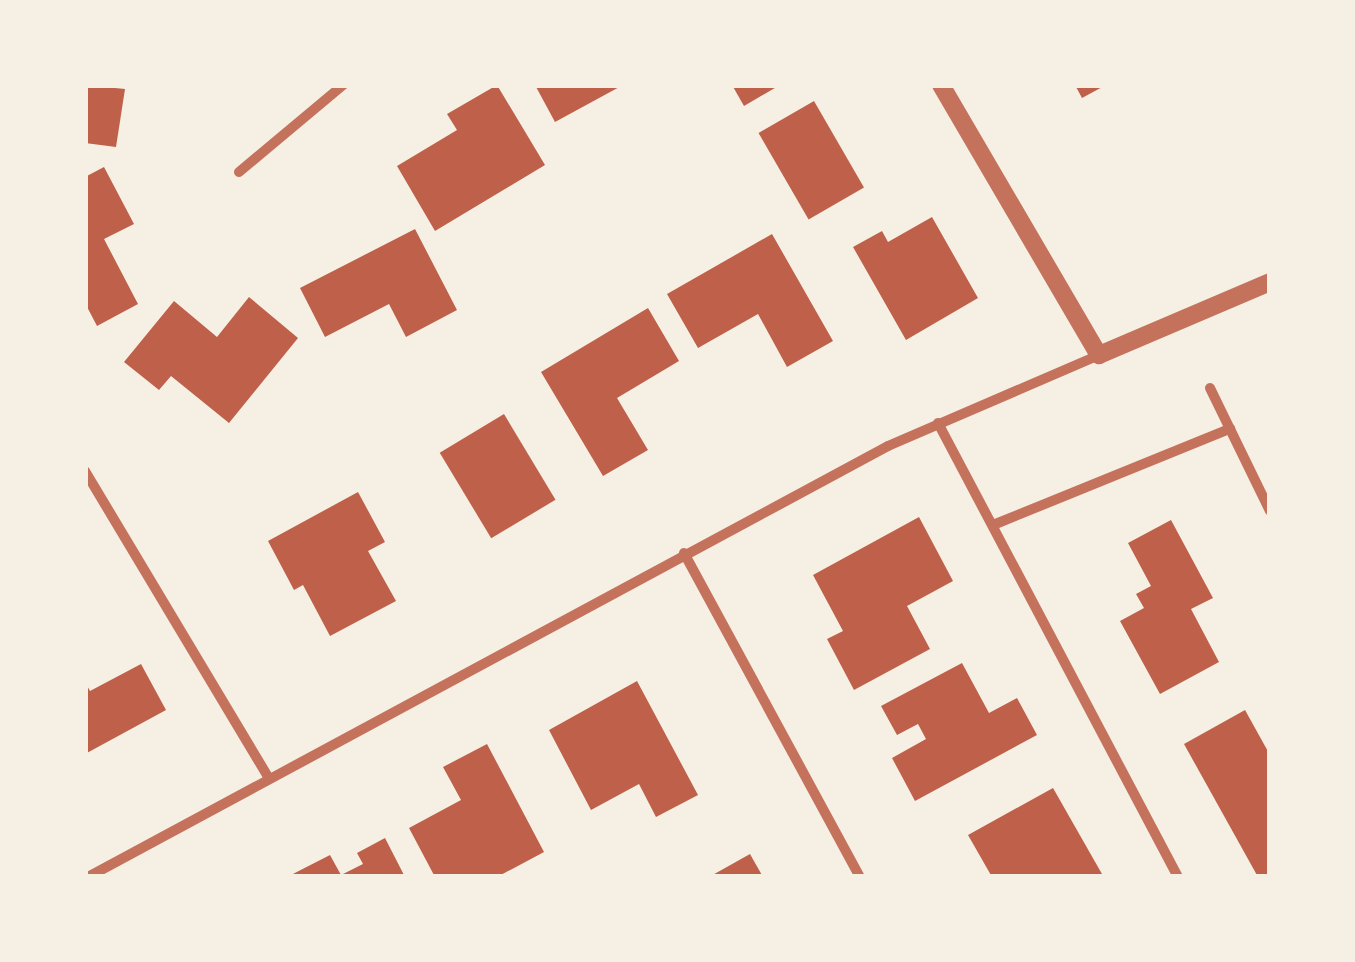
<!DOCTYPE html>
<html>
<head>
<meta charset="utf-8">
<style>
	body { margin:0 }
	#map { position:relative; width:1355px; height:962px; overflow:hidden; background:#f6efe4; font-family:"Varela Round",sans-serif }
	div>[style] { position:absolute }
	.building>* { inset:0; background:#bf614a; transform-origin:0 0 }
	.minor>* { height:10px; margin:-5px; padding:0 5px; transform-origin:5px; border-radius:5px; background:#c5725c }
	.tertiary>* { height:18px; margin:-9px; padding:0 9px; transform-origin:9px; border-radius:9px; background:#c5725c }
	span { translate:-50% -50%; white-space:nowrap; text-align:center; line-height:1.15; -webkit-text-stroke:9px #f6efe4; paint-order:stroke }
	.frame { position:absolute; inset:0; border:88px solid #f6efe4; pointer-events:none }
</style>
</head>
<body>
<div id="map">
	<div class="building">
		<div style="clip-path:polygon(85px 85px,125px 89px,116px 147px,85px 143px)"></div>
		<div style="clip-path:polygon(497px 85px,545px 165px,435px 231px,397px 166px,457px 130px,447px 114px)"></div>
		<div style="clip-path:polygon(535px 85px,623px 85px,555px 122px)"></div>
		<div style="clip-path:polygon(732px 85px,780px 85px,744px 106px)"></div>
		<div style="clip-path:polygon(1075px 85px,1106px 85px,1082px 98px)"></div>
		<div style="left:814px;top:101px;width:100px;height:64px;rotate:60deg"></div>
		<div style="clip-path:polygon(104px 167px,134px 224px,104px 239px,138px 304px,97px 326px,85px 303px,85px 177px)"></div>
		<div style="clip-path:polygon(932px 217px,978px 298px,906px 340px,853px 247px,882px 231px,888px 242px)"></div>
		<div style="clip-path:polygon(415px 229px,457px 310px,406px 337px,389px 304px,325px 337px,300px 288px)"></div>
		<div style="clip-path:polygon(772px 234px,833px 341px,787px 367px,758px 314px,698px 348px,667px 294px)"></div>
		<div style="clip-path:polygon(249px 297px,298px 338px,229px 423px,171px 376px,159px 390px,124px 362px,174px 301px,217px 337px)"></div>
		<div style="clip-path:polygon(648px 308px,679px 361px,617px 398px,648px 450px,603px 476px,541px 372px)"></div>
		<div style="left:504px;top:414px;width:100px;height:75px;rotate:59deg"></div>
		<div style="clip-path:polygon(358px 492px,385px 542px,368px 551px,396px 601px,330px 636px,303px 585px,294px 590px,268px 541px)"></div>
		<div style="clip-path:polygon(919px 517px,953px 581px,907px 606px,930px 649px,854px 690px,827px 639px,843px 631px,813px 575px)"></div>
		<div style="clip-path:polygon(1171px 520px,1213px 598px,1191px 609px,1219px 662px,1160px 694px,1120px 621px,1144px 608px,1136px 594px,1151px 586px,1128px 543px)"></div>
		<div style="clip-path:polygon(962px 663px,989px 713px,1017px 698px,1037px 735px,915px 801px,892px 758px,926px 739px,918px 724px,897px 735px,881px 706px)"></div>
		<div style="clip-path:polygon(141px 664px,166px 710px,85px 754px,85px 682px,90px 691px)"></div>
		<div style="clip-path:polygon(637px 681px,698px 795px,656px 817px,639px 784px,591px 810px,549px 730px)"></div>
		<div style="clip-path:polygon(1245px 710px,1270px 755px,1270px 877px,1258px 877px,1184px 744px)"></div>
		<div style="clip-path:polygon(487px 744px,544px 852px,497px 877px,435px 877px,409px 828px,461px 800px,443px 767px)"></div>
		<div style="clip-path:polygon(1053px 788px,1102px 874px,992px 877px,968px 835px)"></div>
		<div style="clip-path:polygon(385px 838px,405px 877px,287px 877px,330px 855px,341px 875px,363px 864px,357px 853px)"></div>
		<div style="clip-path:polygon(750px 854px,763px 877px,709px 877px)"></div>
	</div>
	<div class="minor">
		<div style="left:239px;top:172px;width:136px;rotate:-39.9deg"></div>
		<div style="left:1210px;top:388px;width:46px;rotate:64deg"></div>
		<div style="left:938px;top:423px;width:514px;rotate:62.14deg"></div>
		<div style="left:85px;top:471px;width:354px;rotate:59.1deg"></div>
		<div style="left:993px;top:525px;width:256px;rotate:-22.1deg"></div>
		<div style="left:1230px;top:429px;width:91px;rotate:64deg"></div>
		<div style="left:684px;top:553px;width:369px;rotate:61.5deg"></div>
		<div style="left:88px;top:877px;width:909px;rotate:-28.31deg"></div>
		<div style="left:888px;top:446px;width:230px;rotate:-23.3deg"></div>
	</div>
	<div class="tertiary">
		<div style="left:941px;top:85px;width:313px;rotate:59.7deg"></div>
		<div style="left:1099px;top:355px;width:186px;rotate:-23.1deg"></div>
	</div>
	<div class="frame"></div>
</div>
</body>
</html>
